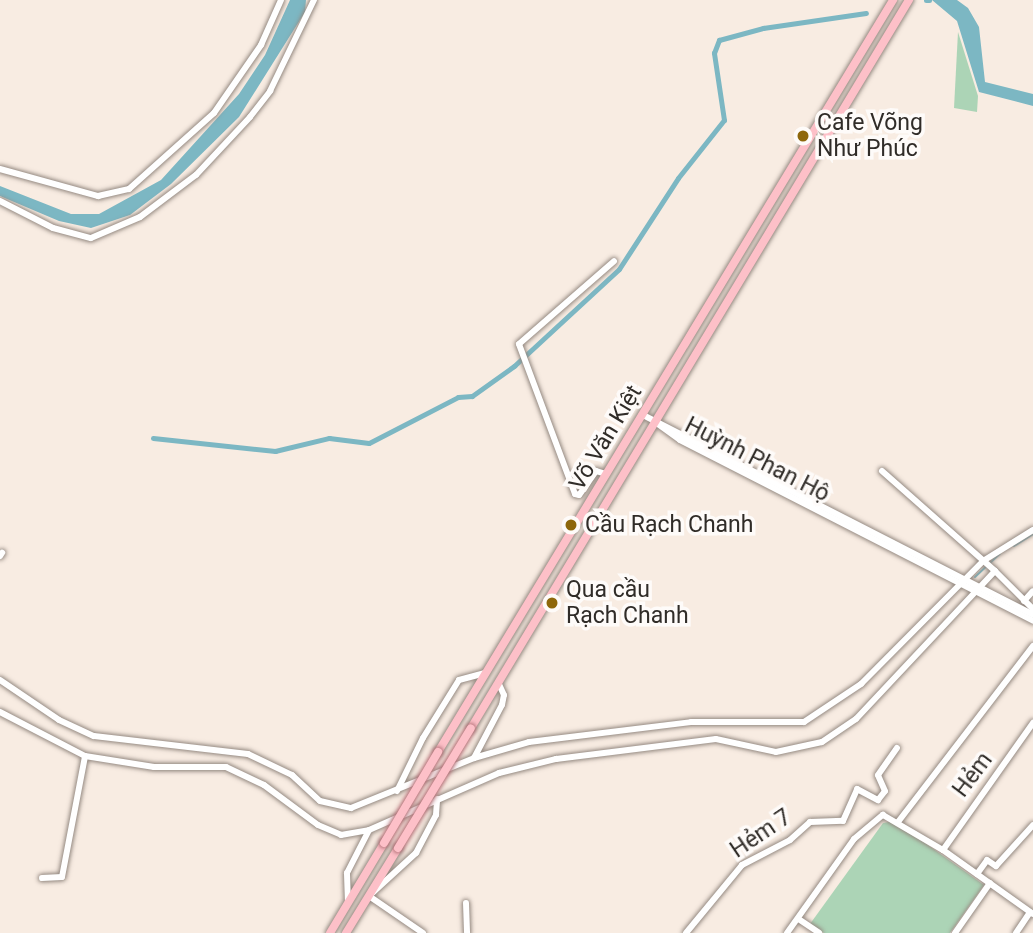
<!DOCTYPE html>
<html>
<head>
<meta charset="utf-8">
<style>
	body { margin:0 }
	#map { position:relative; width:1033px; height:933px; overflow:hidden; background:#f8ece2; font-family:Roboto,sans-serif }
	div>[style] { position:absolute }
	.green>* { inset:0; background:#acd4b6 }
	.water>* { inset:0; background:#7cb7c3 }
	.stream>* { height:2px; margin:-1px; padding:0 1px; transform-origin:1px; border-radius:1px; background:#7cb7c3 }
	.canal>* { height:5px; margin:-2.5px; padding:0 2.5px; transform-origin:2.5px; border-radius:2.5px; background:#7cb7c3 }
	.roads { filter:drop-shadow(0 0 2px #958a82) drop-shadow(0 0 2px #958a82) }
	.minor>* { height:6px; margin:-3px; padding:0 3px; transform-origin:3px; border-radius:3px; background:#fff }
	.major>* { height:8px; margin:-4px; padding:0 4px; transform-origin:4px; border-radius:4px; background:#fdc0c8 }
	.bridges { filter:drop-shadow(0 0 2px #b47178) drop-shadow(0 0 2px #b47178) }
	.major-bridge>* { height:8px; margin:-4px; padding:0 4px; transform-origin:4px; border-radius:4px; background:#fdc0c8 }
	.dots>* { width:19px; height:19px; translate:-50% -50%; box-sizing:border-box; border:4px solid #fefbf9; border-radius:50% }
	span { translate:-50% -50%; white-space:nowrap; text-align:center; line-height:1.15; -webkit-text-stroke:7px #fefbf9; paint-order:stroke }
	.poi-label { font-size:23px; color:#302c28 }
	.left { translate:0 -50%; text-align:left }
	.street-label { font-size:23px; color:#302c28 }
</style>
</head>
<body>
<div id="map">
	<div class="green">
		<div style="clip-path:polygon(958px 32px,978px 96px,977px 112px,954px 108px)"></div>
		<div style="clip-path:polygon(894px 821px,984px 885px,950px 933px,824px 933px,810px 924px,883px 823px)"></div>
	</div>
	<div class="water">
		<div style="clip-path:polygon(290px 0,306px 0,305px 12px,239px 117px,171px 184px,130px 215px,91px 228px,59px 221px,0 196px,0 186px,71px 214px,99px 214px,161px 180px,239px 94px,265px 55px)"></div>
		<div style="clip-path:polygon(932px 0,957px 0,968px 8px,979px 27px,985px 82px,1033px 94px,1033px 106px,979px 92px,957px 21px)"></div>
	</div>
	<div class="stream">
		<div style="left:1014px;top:546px;width:22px;rotate:-32deg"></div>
		<div style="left:975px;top:577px;width:34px;rotate:-43deg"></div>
	</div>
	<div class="canal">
		<div style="left:926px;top:0;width:3px"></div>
		<div style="left:153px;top:438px;width:123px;rotate:6.1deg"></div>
		<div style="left:275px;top:451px;width:56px;rotate:-13.5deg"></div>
		<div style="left:329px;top:438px;width:40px;rotate:7.1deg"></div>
		<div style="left:369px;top:443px;width:100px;rotate:-27.3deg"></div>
		<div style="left:458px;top:397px;width:14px;rotate:-4deg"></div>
		<div style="left:472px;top:396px;width:52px;rotate:-35.5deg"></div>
		<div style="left:514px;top:366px;width:143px;rotate:-42.7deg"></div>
		<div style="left:619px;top:269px;width:108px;rotate:-57deg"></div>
		<div style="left:678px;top:178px;width:74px;rotate:-51.6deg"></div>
		<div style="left:724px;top:120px;width:68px;rotate:-98.5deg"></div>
		<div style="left:714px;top:53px;width:14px;rotate:-69deg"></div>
		<div style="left:719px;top:40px;width:46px;rotate:-15.3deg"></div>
		<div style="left:763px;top:28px;width:104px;rotate:-8.3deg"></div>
	</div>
	<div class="roads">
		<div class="minor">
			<div style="left:0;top:169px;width:102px;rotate:15.4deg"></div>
			<div style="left:98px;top:196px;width:32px;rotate:-13deg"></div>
			<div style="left:129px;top:189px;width:114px;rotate:-41.8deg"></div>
			<div style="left:214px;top:113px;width:83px;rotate:-55.3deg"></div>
			<div style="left:261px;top:45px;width:49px;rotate:-66deg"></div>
			<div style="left:0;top:201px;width:59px;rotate:27deg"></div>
			<div style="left:53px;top:228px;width:39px;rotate:15deg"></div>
			<div style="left:91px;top:238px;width:53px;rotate:-23.2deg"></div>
			<div style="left:140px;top:217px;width:70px;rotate:-36.9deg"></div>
			<div style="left:196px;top:175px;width:79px;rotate:-47deg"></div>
			<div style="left:250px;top:117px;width:33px;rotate:-52deg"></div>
			<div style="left:270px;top:91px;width:101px;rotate:-64.2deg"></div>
			<div style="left:643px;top:415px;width:438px;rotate:27.1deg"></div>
			<div style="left:658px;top:424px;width:27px;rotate:36deg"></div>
			<div style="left:680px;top:440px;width:397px;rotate:27.1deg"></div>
			<div style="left:882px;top:471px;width:151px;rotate:41.5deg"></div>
			<div style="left:606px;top:474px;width:10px;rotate:-163deg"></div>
			<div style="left:596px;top:471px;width:29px;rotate:125deg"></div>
			<div style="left:579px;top:495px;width:4px;rotate:-166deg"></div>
			<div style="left:575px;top:494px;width:160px;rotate:-110.5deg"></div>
			<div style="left:519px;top:344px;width:126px;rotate:-41.1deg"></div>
			<div style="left:0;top:556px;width:4px;rotate:-56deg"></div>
			<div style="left:1024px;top:601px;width:13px;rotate:-48deg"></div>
			<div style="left:0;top:680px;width:71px;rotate:34.1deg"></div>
			<div style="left:59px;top:720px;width:38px;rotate:25deg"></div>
			<div style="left:94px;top:736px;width:155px;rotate:6.7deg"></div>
			<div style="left:248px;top:754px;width:49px;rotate:25.5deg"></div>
			<div style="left:292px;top:775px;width:38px;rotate:43deg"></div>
			<div style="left:320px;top:801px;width:32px;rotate:13deg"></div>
			<div style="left:351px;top:808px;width:133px;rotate:-22.1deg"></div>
			<div style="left:474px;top:758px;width:57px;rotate:-16.2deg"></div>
			<div style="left:529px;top:742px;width:163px;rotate:-7deg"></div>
			<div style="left:691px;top:722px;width:113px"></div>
			<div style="left:804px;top:722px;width:69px;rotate:-33.7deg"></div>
			<div style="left:861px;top:684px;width:173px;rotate:-45.2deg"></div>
			<div style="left:983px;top:561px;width:59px;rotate:-31.8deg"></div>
			<div style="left:0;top:712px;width:96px;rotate:27.4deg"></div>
			<div style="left:85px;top:756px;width:70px;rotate:9.1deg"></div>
			<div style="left:154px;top:767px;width:72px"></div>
			<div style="left:226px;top:767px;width:42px;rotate:25.3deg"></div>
			<div style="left:264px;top:785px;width:67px;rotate:36.5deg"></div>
			<div style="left:318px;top:825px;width:25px;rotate:23deg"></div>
			<div style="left:341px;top:835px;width:28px;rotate:-10deg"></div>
			<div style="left:369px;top:830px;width:142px;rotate:-23.7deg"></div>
			<div style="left:499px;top:773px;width:59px;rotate:-13.8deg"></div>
			<div style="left:556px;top:759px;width:161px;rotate:-7.1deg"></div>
			<div style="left:716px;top:739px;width:61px;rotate:12.2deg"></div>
			<div style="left:776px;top:752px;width:47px;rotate:-12.3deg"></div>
			<div style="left:822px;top:742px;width:41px;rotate:-34.1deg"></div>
			<div style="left:856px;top:719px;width:203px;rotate:-46.8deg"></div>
			<div style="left:995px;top:571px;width:54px;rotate:45deg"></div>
			<div style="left:474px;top:758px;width:60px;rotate:-62.2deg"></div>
			<div style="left:502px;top:705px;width:10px;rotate:-79deg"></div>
			<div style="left:504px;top:695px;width:14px;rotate:-115deg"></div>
			<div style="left:397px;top:791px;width:59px;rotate:-63.9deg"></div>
			<div style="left:423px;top:738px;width:68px;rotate:-58.2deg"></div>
			<div style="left:459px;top:680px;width:27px;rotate:-15deg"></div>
			<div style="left:898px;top:822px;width:222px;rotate:-52.5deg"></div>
			<div style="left:943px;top:850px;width:156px;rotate:-54.7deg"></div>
			<div style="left:977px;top:874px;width:17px;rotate:-54deg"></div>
			<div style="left:987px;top:860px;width:11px;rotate:34deg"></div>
			<div style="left:996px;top:866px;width:55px;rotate:-47.9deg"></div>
			<div style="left:42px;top:878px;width:20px;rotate:-3deg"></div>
			<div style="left:62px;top:877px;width:123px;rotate:-79.2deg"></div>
			<div style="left:348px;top:903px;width:30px;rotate:-92deg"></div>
			<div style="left:347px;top:873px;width:48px;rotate:-62.9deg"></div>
			<div style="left:466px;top:903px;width:30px;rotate:88deg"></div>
			<div style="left:800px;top:920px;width:23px;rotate:34deg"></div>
			<div style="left:423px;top:933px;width:65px;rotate:-145.6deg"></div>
			<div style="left:369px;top:896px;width:64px;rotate:-42.5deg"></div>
			<div style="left:416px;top:853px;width:43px;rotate:-62.2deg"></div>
			<div style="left:436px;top:815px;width:16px;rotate:-86deg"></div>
			<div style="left:686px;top:933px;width:88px;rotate:-50.5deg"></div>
			<div style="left:742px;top:865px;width:54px;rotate:-27.5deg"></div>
			<div style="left:790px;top:840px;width:27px;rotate:-42deg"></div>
			<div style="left:810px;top:822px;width:33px;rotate:-2deg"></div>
			<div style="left:843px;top:821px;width:35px;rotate:-66deg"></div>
			<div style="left:857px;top:789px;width:24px;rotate:28deg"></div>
			<div style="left:878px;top:800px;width:11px;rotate:-52deg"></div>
			<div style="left:885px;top:791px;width:17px;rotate:-114deg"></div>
			<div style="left:878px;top:775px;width:33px;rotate:-55deg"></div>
			<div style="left:787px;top:933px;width:115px;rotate:-54.5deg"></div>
			<div style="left:854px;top:839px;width:38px;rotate:-40deg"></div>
			<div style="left:883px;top:815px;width:69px;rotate:30.3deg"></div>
			<div style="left:943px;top:850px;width:110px;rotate:35.4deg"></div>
			<div style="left:955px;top:933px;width:61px;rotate:-55deg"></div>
			<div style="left:1016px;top:933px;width:25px;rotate:-56deg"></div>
		</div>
		<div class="major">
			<div style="left:471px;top:728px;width:850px;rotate:-58.97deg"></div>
			<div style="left:438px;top:752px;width:879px;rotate:-58.82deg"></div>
			<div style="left:330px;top:933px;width:105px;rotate:-59deg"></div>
			<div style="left:346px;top:933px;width:100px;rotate:-58.5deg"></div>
		</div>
	</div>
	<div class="bridges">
		<div class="major-bridge">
			<div style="left:384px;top:843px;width:106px;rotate:-59.3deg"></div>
			<div style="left:398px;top:848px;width:140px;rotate:-58.7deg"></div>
		</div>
	</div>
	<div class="dots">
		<div style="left:803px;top:136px;background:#8e670b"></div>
		<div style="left:571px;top:525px;background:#8e670b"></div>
		<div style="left:552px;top:603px;background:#8e670b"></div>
	</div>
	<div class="poi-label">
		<span class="left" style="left:817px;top:136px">Cafe Võng<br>Như Phúc</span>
		<span class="left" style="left:585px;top:525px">Cầu Rạch Chanh</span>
		<span class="left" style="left:566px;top:603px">Qua cầu<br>Rạch Chanh</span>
	</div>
	<div class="street-label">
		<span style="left:606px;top:438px;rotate:-59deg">Võ Văn Kiệt</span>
		<span style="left:757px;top:460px;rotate:27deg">Huỳnh Phan Hộ</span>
		<span style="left:973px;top:775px;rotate:-53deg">Hẻm</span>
		<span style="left:761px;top:834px;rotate:-34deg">Hẻm 7</span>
	</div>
</div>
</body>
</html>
